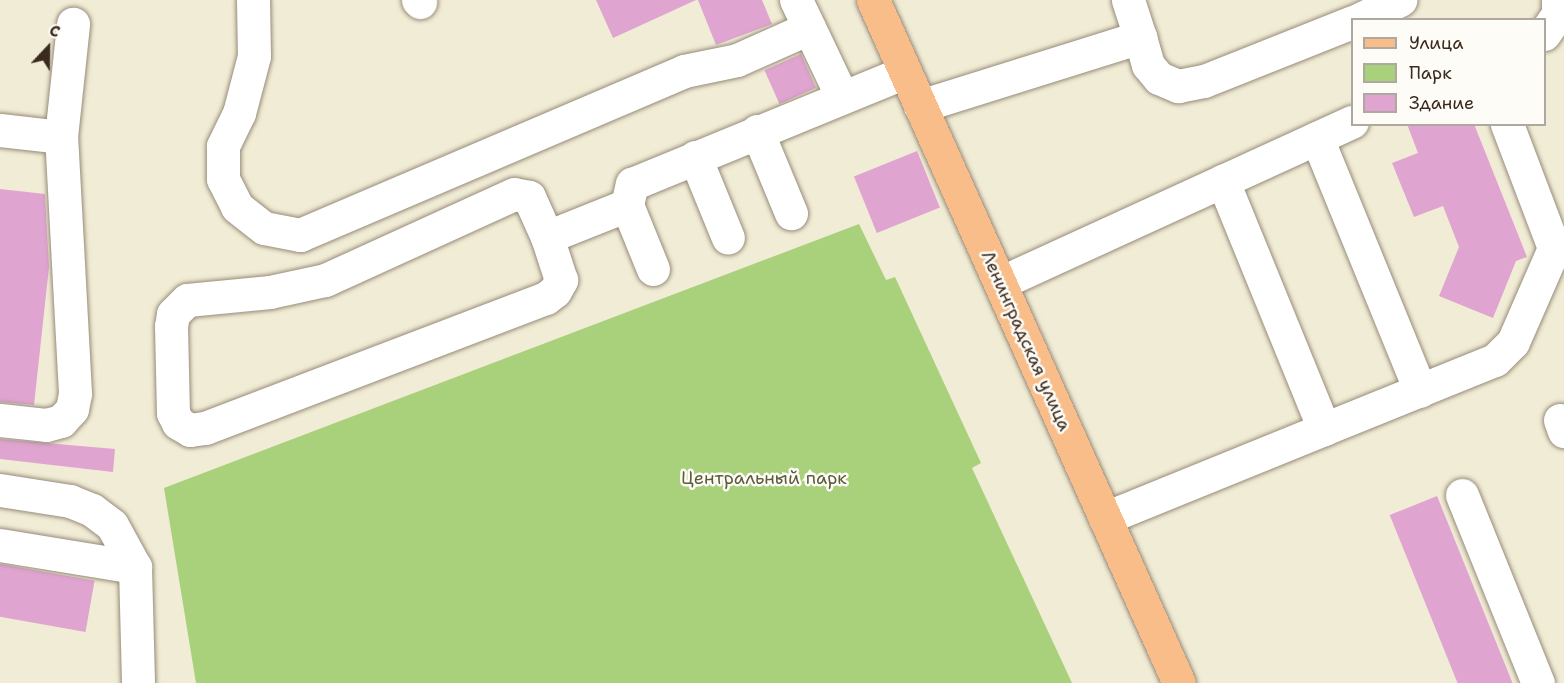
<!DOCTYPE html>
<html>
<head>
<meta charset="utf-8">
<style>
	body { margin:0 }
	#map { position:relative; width:1564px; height:683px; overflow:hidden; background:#f1ecd5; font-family:"Shantell Sans",sans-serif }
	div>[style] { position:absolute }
	.green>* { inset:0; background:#a9d07b }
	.building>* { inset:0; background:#dfa4d0; transform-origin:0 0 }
	.roads { filter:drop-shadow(0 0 2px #968b7a) drop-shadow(0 0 2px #968b7a) }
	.minor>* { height:33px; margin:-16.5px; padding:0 16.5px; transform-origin:16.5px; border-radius:16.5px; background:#fff }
	.major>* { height:33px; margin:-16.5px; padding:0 16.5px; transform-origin:16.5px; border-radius:16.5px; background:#f8bd89 }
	span { translate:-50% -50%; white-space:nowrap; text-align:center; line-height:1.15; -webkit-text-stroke:5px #fdfcf7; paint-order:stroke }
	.street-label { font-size:18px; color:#3b2a1e }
	.park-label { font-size:18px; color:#5c5c3a }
	.legend { position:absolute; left:1351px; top:18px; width:195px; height:108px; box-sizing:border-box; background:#fdfcf7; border:2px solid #afa8a0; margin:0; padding:8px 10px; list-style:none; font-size:18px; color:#3b2a1e }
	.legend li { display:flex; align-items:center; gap:12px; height:30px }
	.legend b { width:30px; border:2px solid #afa8a0 }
	.north { position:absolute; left:18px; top:18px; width:60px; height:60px; -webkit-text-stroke:4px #fdfcf7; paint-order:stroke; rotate:22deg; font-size:16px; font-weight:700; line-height:24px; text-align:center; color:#3b2a1e }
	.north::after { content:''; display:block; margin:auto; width:21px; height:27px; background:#3b2a1e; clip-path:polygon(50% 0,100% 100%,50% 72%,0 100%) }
</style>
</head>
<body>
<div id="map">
	<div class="green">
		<div style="clip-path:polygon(859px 224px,886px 280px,895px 277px,981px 463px,972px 468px,1072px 683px,196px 683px,164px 488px)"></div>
	</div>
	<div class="building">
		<div style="clip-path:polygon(596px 0,696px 0,613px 38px)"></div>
		<div style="clip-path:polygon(698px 0,762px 0,772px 24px,716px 45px)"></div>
		<div style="left:801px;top:54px;width:37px;height:40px;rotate:66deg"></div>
		<div style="clip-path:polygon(1407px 124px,1474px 124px,1527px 257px,1516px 261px,1493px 318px,1439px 296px,1459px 247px,1443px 206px,1414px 217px,1392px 163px,1418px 153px)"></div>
		<div style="left:917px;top:151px;width:61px;height:68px;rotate:68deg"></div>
		<div style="clip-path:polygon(0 189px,45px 194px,49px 267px,34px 405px,0 402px)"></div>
		<div style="clip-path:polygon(0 439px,115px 449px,113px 472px,0 459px)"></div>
		<div style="left:1437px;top:496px;width:202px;height:51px;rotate:68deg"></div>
		<div style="left:0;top:564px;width:96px;height:52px;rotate:10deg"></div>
	</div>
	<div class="roads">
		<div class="minor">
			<div style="left:253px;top:0;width:56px;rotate:89deg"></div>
			<div style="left:254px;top:56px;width:59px;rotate:104.7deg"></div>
			<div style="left:239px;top:113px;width:37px;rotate:116deg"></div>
			<div style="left:223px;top:146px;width:33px;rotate:90deg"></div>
			<div style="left:223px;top:179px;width:31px;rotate:63deg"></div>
			<div style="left:237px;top:207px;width:34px;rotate:38deg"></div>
			<div style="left:264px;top:228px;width:37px;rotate:11deg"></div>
			<div style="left:300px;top:235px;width:418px;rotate:-23.1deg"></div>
			<div style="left:684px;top:71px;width:54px;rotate:-11.7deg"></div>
			<div style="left:737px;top:60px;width:79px;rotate:-24deg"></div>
			<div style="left:418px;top:0;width:3px;rotate:45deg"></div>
			<div style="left:796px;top:0;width:107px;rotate:64.6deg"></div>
			<div style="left:1358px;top:20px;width:47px;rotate:-25.5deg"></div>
			<div style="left:1544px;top:34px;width:24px;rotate:-55deg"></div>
			<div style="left:1558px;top:14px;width:14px;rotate:-90deg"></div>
			<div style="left:1140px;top:37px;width:29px;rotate:74deg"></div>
			<div style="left:1148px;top:65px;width:17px;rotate:50deg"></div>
			<div style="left:1159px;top:78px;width:21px;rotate:23deg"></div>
			<div style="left:1178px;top:86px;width:26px;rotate:-11deg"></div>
			<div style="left:1204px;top:81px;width:159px;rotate:-21.7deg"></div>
			<div style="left:920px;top:106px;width:231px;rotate:-17.4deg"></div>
			<div style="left:1140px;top:37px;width:39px;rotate:-108deg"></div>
			<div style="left:0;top:130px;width:61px;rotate:6.5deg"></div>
			<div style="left:61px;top:137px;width:114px;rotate:-83.9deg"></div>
			<div style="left:757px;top:131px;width:89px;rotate:67.5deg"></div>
			<div style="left:1317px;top:138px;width:273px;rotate:67.8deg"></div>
			<div style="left:695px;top:157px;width:87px;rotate:67.8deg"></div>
			<div style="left:547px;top:237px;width:44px;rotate:-114.2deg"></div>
			<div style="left:529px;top:197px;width:15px;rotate:-169deg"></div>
			<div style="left:514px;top:194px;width:208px;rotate:155.5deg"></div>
			<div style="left:325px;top:280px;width:56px;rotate:167.7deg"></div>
			<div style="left:270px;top:292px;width:83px;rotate:174.5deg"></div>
			<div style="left:187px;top:300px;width:20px;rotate:135deg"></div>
			<div style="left:173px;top:314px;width:12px;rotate:99deg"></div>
			<div style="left:171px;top:326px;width:87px;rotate:88.7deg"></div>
			<div style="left:173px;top:413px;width:11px;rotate:63deg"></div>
			<div style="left:178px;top:423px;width:14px;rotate:30deg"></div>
			<div style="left:190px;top:430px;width:15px;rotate:-8deg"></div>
			<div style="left:205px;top:428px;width:365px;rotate:-20.9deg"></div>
			<div style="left:546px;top:298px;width:11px;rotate:-38deg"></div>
			<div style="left:555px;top:291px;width:13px;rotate:-61deg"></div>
			<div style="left:561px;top:280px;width:45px;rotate:-108deg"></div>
			<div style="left:547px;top:237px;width:86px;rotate:-21.8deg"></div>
			<div style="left:653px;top:269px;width:69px;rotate:-112.1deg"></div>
			<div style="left:627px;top:205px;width:22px;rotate:-77deg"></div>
			<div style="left:632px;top:184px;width:295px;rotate:-22.3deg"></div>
			<div style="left:1000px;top:283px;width:387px;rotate:-24.6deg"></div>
			<div style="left:0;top:420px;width:46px;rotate:6.2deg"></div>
			<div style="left:46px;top:425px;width:16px;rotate:-15deg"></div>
			<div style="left:61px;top:421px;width:16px;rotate:-47deg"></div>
			<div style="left:72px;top:409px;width:16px;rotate:-79deg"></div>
			<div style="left:75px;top:393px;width:256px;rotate:-93.1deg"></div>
			<div style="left:1560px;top:420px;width:12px;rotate:70deg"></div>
			<div style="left:1324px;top:429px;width:184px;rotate:-22deg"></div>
			<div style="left:1495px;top:360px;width:25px;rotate:-45deg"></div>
			<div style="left:1513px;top:342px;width:103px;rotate:-66.4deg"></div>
			<div style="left:1554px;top:248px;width:133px;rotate:-110.8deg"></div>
			<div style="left:0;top:490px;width:71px;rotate:8.9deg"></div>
			<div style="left:70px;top:501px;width:24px;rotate:22deg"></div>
			<div style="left:92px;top:510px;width:25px;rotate:37deg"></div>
			<div style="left:112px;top:525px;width:48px;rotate:61.3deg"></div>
			<div style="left:135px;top:567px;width:116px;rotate:88.5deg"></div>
			<div style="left:1462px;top:495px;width:203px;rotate:68deg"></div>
			<div style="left:1105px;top:518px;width:236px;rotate:-22.1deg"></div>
			<div style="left:1324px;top:429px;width:268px;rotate:-112.2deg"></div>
			<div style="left:0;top:545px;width:137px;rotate:9.3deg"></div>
		</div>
		<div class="major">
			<div style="left:873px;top:0;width:748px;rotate:65.87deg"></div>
		</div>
	</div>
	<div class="street-label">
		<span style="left:1026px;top:341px;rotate:66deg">Ленинградская улица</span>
	</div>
	<div class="park-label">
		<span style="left:764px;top:478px">Центральный парк</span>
	</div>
	<ul class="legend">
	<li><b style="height:8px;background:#f8bd89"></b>Улица</li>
	<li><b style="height:16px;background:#a9d07b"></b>Парк</li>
	<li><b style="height:16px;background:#dfa4d0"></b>Здание</li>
	</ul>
	<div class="north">С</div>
</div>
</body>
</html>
